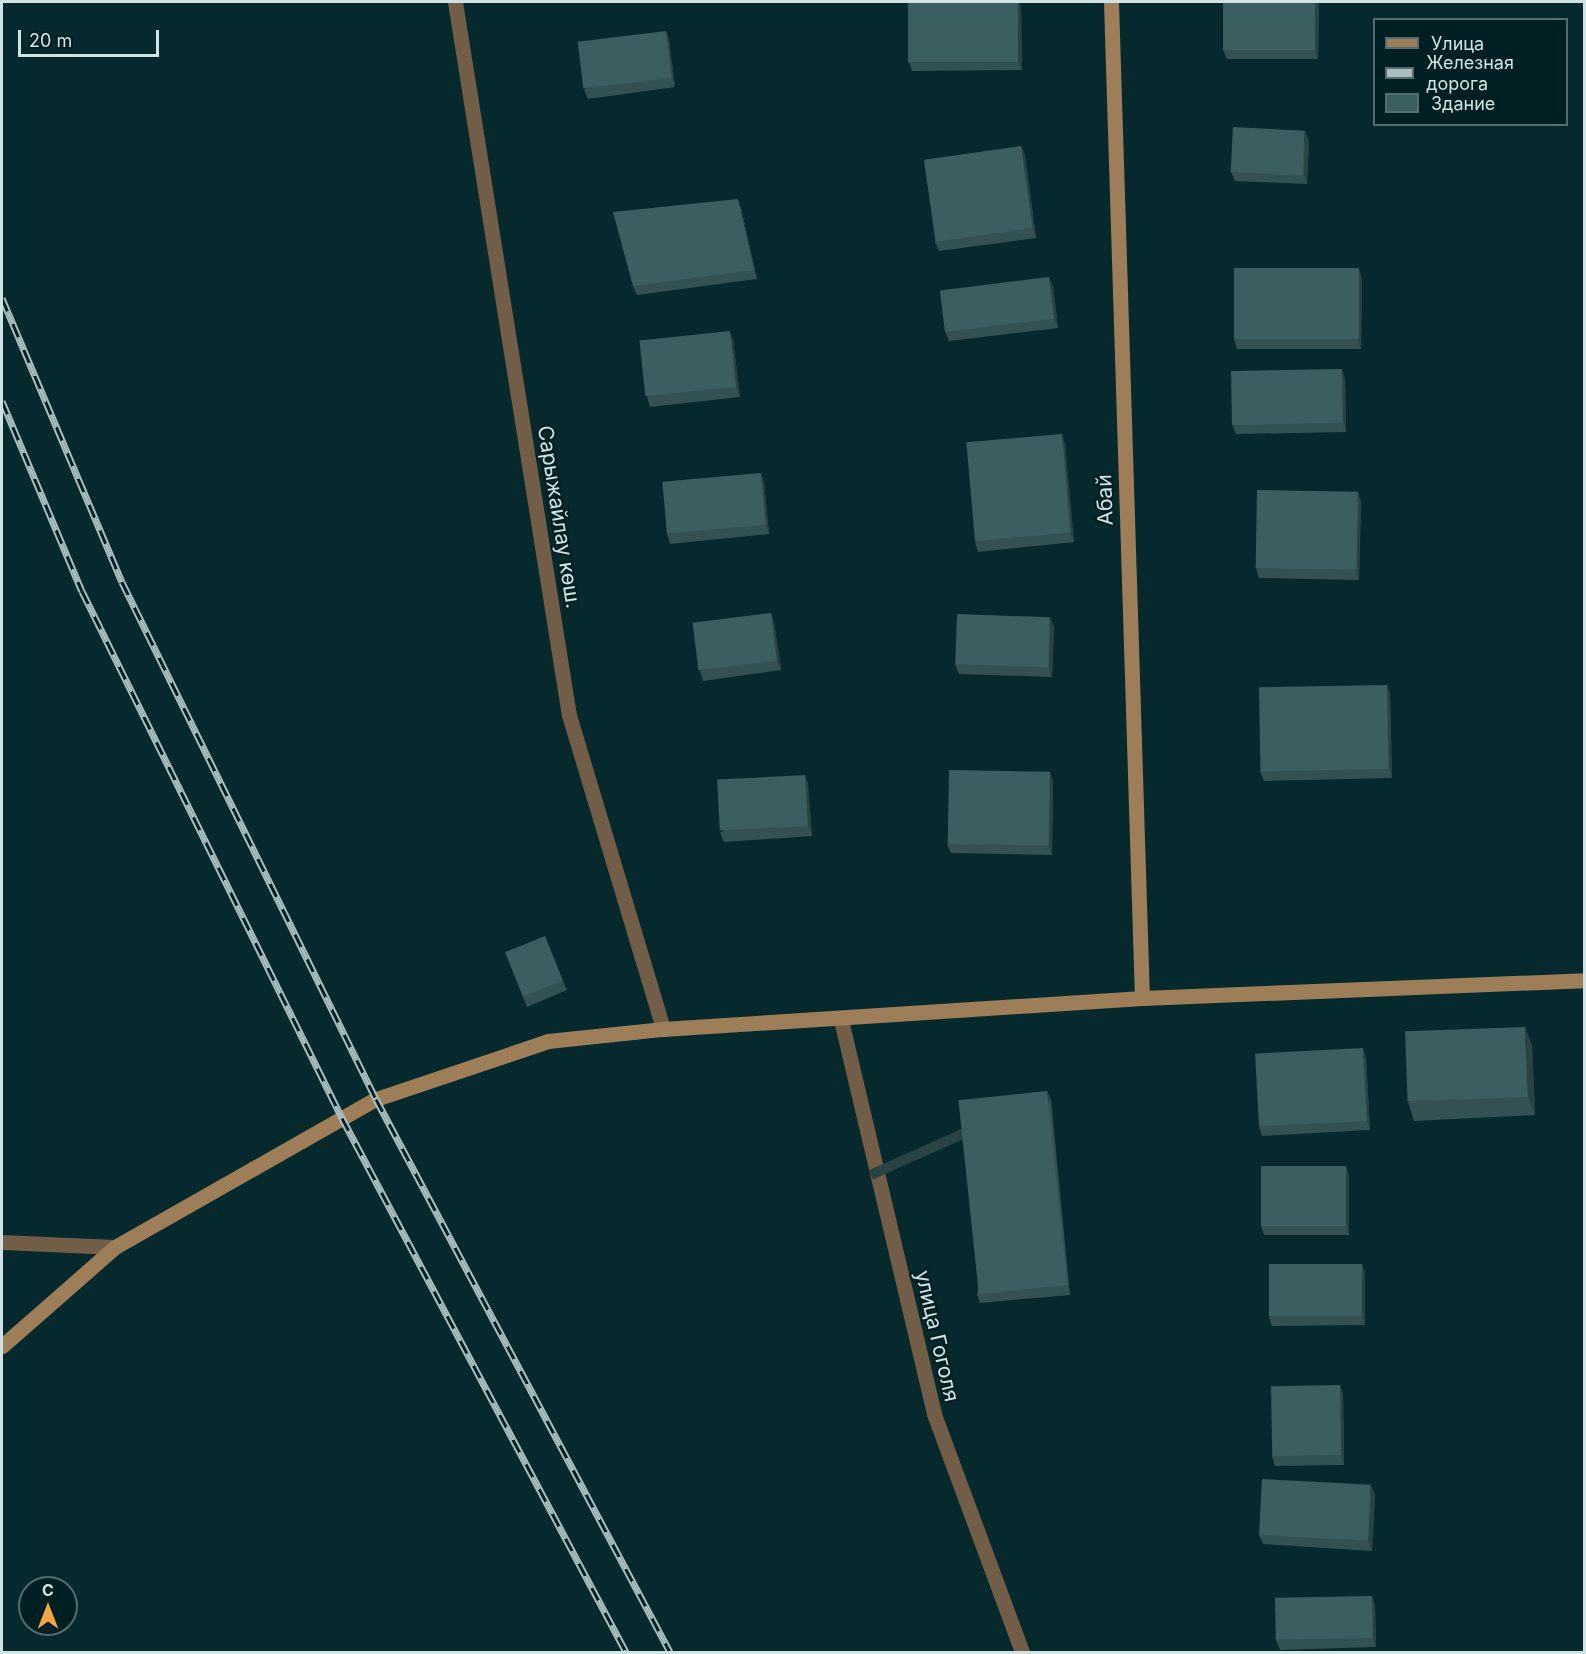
<!DOCTYPE html>
<html>
<head>
<meta charset="utf-8">
<style>
	body { margin:0 }
	#map { position:relative; width:1586px; height:1654px; overflow:hidden; background:#05292c; font-family:Inter,sans-serif }
	div>[style] { position:absolute }
	.minor>* { height:15px; margin:-7.5px; padding:0 7.5px; transform-origin:7.5px; border-radius:7.5px; background:#725d47 }
	.tertiary>* { height:15px; margin:-7.5px; padding:0 7.5px; transform-origin:7.5px; border-radius:7.5px; background:#725d47 }
	.secondary>* { height:15px; margin:-7.5px; padding:0 7.5px; transform-origin:7.5px; border-radius:7.5px; background:#9e7d59 }
	.rail>* { height:7px; margin-top:-3.5px; transform-origin:0; background:repeating-linear-gradient(90deg,#001f22 0 14px,#a8bebf 0 28px); box-sizing:border-box; border-block:2px solid #a8bebf }
	.wall>* { inset:0; background:#335153 }
	.shaded-wall>* { inset:0; background:#294244; transform-origin:0 0 }
	.building>* { inset:0; background:#3b5e61; transform-origin:0 0 }
	span { translate:-50% -50%; white-space:nowrap; text-align:center; line-height:1.15; -webkit-text-stroke:4.5px #001f22; paint-order:stroke }
	.street-label { font-size:21px; color:#d0e3e4 }
	.frame { position:absolute; inset:0; border:3px solid #d0e3e4; pointer-events:none }
	.legend { position:absolute; left:1373px; top:18px; width:195px; height:108px; box-sizing:border-box; background:#001f22; border:2px solid #536d70; margin:0; padding:8px 10px; list-style:none; font-size:18px; color:#d0e3e4 }
	.legend li { display:flex; align-items:center; gap:12px; height:30px }
	.legend b { width:30px; border:2px solid #536d70 }
	.north { position:absolute; left:18px; top:1576px; width:60px; height:60px; box-sizing:border-box; background:#001f22; border:2px solid #536d70; border-radius:50%; rotate:0deg; font-size:16px; font-weight:700; line-height:24px; text-align:center; color:#d0e3e4 }
	.north::after { content:''; display:block; margin:auto; width:21px; height:27px; background:#f4a443; clip-path:polygon(50% 0,100% 100%,50% 72%,0 100%) }
	.scale { position:absolute; left:18px; top:30px; width:141px; height:27px; box-sizing:border-box; border:3px solid #d0e3e4; border-top:0; padding-left:8px; font-size:18px; line-height:21px; white-space:nowrap; color:#d0e3e4; -webkit-text-stroke:4px #001f22; paint-order:stroke }
</style>
</head>
<body>
<div id="map">
	<div class="minor">
		<div style="left:455px;top:2px;width:722px;rotate:80.92deg"></div>
		<div style="left:569px;top:715px;width:328px;rotate:73.3deg"></div>
		<div style="left:841px;top:1020px;width:405px;rotate:76.7deg"></div>
		<div style="left:934px;top:1414px;width:254px;rotate:69.7deg"></div>
	</div>
	<div class="tertiary">
		<div style="left:2px;top:1242px;width:113px;rotate:2.5deg"></div>
	</div>
	<div class="secondary">
		<div style="left:1111px;top:2px;width:996px;rotate:88.22deg"></div>
		<div style="left:2px;top:1346px;width:150px;rotate:-41.2deg"></div>
		<div style="left:115px;top:1247px;width:300px;rotate:-29.6deg"></div>
		<div style="left:376px;top:1099px;width:182px;rotate:-18.6deg"></div>
		<div style="left:548px;top:1041px;width:116px;rotate:-6deg"></div>
		<div style="left:663px;top:1029px;width:480px;rotate:-3.7deg"></div>
		<div style="left:1142px;top:998px;width:442px;rotate:-2.3deg"></div>
	</div>
	<div class="rail">
		<div style="left:2px;top:298px;width:308px;rotate:67.1deg"></div>
		<div style="left:122px;top:582px;width:576px;rotate:63.84deg"></div>
		<div style="left:376px;top:1099px;width:626px;rotate:62deg"></div>
		<div style="left:2px;top:401px;width:206px;rotate:67.2deg"></div>
		<div style="left:82px;top:591px;width:588px;rotate:63.74deg"></div>
		<div style="left:342px;top:1118px;width:605px;rotate:61.99deg"></div>
	</div>
	<div class="wall">
		<div style="clip-path:polygon(1319px 2px,1318px 59px,1227px 59px,1223px 50px)"></div>
		<div style="clip-path:polygon(1021px 8px,1022px 70px,912px 71px,909px 62px)"></div>
		<div style="clip-path:polygon(666px 31px,669px 40px,675px 87px,588px 99px,584px 90px)"></div>
		<div style="clip-path:polygon(1309px 140px,1307px 184px,1235px 181px,1231px 172px)"></div>
		<div style="clip-path:polygon(1021px 146px,1025px 155px,1036px 238px,939px 251px,935px 242px)"></div>
		<div style="clip-path:polygon(741px 208px,757px 279px,637px 295px,633px 286px)"></div>
		<div style="clip-path:polygon(1362px 278px,1361px 349px,1237px 349px,1234px 339px)"></div>
		<div style="clip-path:polygon(1053px 286px,1058px 328px,949px 341px,945px 331px)"></div>
		<div style="clip-path:polygon(733px 340px,740px 397px,650px 407px,647px 397px)"></div>
		<div style="clip-path:polygon(1345px 378px,1346px 432px,1236px 434px,1232px 424px)"></div>
		<div style="clip-path:polygon(1065px 444px,1074px 542px,978px 552px,975px 542px)"></div>
		<div style="clip-path:polygon(764px 482px,769px 534px,670px 544px,667px 534px)"></div>
		<div style="clip-path:polygon(1361px 501px,1359px 580px,1259px 578px,1256px 568px)"></div>
		<div style="clip-path:polygon(771px 613px,774px 622px,781px 670px,703px 681px,700px 671px)"></div>
		<div style="clip-path:polygon(1054px 626px,1052px 677px,959px 674px,955px 664px)"></div>
		<div style="clip-path:polygon(1387px 685px,1390px 694px,1392px 778px,1264px 781px,1260px 771px)"></div>
		<div style="clip-path:polygon(805px 775px,808px 785px,812px 836px,724px 842px,720px 833px)"></div>
		<div style="clip-path:polygon(1053px 781px,1052px 855px,951px 853px,947px 844px)"></div>
		<div style="clip-path:polygon(505px 952px,563px 981px,567px 990px,527px 1007px)"></div>
		<div style="clip-path:polygon(1532px 1045px,1535px 1115px,1414px 1121px,1408px 1102px)"></div>
		<div style="clip-path:polygon(1366px 1057px,1370px 1130px,1262px 1136px,1259px 1127px)"></div>
		<div style="clip-path:polygon(1047px 1091px,1051px 1100px,1070px 1295px,980px 1303px,977px 1294px)"></div>
		<div style="clip-path:polygon(1349px 1175px,1349px 1235px,1264px 1235px,1261px 1226px)"></div>
		<div style="clip-path:polygon(1362px 1264px,1365px 1273px,1365px 1325px,1272px 1326px,1269px 1317px)"></div>
		<div style="clip-path:polygon(1340px 1385px,1343px 1394px,1344px 1465px,1275px 1466px,1272px 1456px)"></div>
		<div style="clip-path:polygon(1375px 1494px,1372px 1551px,1263px 1544px,1259px 1535px)"></div>
		<div style="clip-path:polygon(1372px 1596px,1375px 1606px,1376px 1647px,1280px 1650px,1276px 1640px)"></div>
	</div>
	<div class="shaded-wall">
		<div style="clip-path:polygon(1018px 2px,1019px 2px,1021px 8px,1022px 70px,1018px 61px)"></div>
		<div style="clip-path:polygon(1315px 2px,1319px 2px,1318px 59px,1315px 50px)"></div>
		<div style="clip-path:polygon(666px 31px,669px 40px,675px 87px,672px 78px)"></div>
		<div style="clip-path:polygon(1305px 131px,1309px 140px,1307px 184px,1304px 175px)"></div>
		<div style="clip-path:polygon(1021px 146px,1025px 155px,1036px 238px,1033px 228px)"></div>
		<div style="clip-path:polygon(738px 199px,741px 208px,757px 279px,754px 270px)"></div>
		<div style="clip-path:polygon(1359px 269px,1362px 278px,1361px 349px,1358px 340px)"></div>
		<div style="clip-path:polygon(1049px 277px,1053px 286px,1058px 328px,1054px 319px)"></div>
		<div style="clip-path:polygon(730px 331px,733px 340px,740px 397px,736px 387px)"></div>
		<div style="clip-path:polygon(1342px 369px,1345px 378px,1346px 432px,1343px 423px)"></div>
		<div style="clip-path:polygon(1062px 434px,1065px 444px,1074px 542px,1070px 533px)"></div>
		<div style="clip-path:polygon(761px 473px,764px 482px,769px 534px,766px 525px)"></div>
		<div style="clip-path:polygon(1358px 492px,1361px 501px,1359px 580px,1356px 571px)"></div>
		<div style="clip-path:polygon(771px 613px,774px 622px,781px 670px,777px 661px)"></div>
		<div style="clip-path:polygon(1050px 617px,1054px 626px,1052px 677px,1049px 667px)"></div>
		<div style="clip-path:polygon(1387px 685px,1390px 694px,1392px 778px,1389px 769px)"></div>
		<div style="clip-path:polygon(1050px 771px,1053px 781px,1052px 855px,1048px 846px)"></div>
		<div style="clip-path:polygon(805px 775px,808px 785px,812px 836px,808px 826px)"></div>
		<div style="clip-path:polygon(1525px 1027px,1532px 1045px,1535px 1115px,1528px 1097px)"></div>
		<div style="clip-path:polygon(1363px 1048px,1366px 1057px,1370px 1130px,1367px 1121px)"></div>
		<div style="left:1047px;top:1091px;width:10px;height:195px;rotate:66deg"></div>
		<div style="clip-path:polygon(1346px 1166px,1349px 1175px,1349px 1235px,1346px 1226px)"></div>
		<div style="clip-path:polygon(1362px 1264px,1365px 1273px,1365px 1325px,1362px 1316px)"></div>
		<div style="clip-path:polygon(1340px 1385px,1343px 1394px,1344px 1465px,1341px 1455px)"></div>
		<div style="clip-path:polygon(1371px 1485px,1375px 1494px,1372px 1551px,1368px 1541px)"></div>
		<div style="clip-path:polygon(1372px 1596px,1375px 1606px,1376px 1647px,1373px 1638px)"></div>
	</div>
	<div class="building">
		<div style="left:908px;top:2px;width:110px;height:60px"></div>
		<div style="left:1223px;top:2px;width:92px;height:48px"></div>
		<div style="left:666px;top:31px;width:47px;height:89px;rotate:83deg"></div>
		<div style="left:1233px;top:127px;width:72px;height:45px;rotate:3deg"></div>
		<div style="left:1021px;top:146px;width:83px;height:98px;rotate:82deg"></div>
		<div style="clip-path:polygon(738px 199px,754px 270px,633px 286px,613px 212px)"></div>
		<div style="left:1234px;top:268px;width:125px;height:71px"></div>
		<div style="left:1049px;top:277px;width:42px;height:110px;rotate:83deg"></div>
		<div style="left:730px;top:331px;width:56px;height:91px;rotate:84deg"></div>
		<div style="left:1342px;top:369px;width:54px;height:111px;rotate:89deg"></div>
		<div style="left:1062px;top:434px;width:99px;height:96px;rotate:85deg"></div>
		<div style="left:761px;top:473px;width:52px;height:99px;rotate:85deg"></div>
		<div style="left:1257px;top:490px;width:101px;height:78px;rotate:1deg"></div>
		<div style="left:771px;top:613px;width:48px;height:79px;rotate:83deg"></div>
		<div style="left:957px;top:614px;width:93px;height:50px;rotate:2deg"></div>
		<div style="left:1387px;top:685px;width:84px;height:128px;rotate:89deg"></div>
		<div style="left:949px;top:770px;width:101px;height:74px;rotate:1deg"></div>
		<div style="left:805px;top:775px;width:51px;height:88px;rotate:87deg"></div>
		<div style="left:545px;top:936px;width:48px;height:43px;rotate:68deg"></div>
		<div style="left:1525px;top:1027px;width:70px;height:120px;rotate:88deg"></div>
		<div style="left:1363px;top:1048px;width:73px;height:108px;rotate:87deg"></div>
		<div style="left:1047px;top:1091px;width:195px;height:89px;rotate:84deg"></div>
		<div style="left:1261px;top:1166px;width:85px;height:60px"></div>
		<div style="left:1362px;top:1264px;width:52px;height:93px;rotate:90deg"></div>
		<div style="left:1340px;top:1385px;width:70px;height:69px;rotate:89deg"></div>
		<div style="left:1262px;top:1479px;width:109px;height:56px;rotate:3deg"></div>
		<div style="left:1372px;top:1596px;width:42px;height:97px;rotate:89deg"></div>
	</div>
	<div class="street-label">
		<span style="left:1105px;top:500px;rotate:-92deg">Абай</span>
		<span style="left:559px;top:517px;rotate:81deg">Сарыжайлау көш.</span>
		<span style="left:937px;top:1336px;rotate:77deg">улица Гоголя</span>
	</div>
	<div class="frame"></div>
	<ul class="legend">
	<li><b style="height:8px;background:#9e7d59"></b>Улица</li>
	<li><b style="height:8px;background:#a8bebf"></b>Железная дорога</li>
	<li><b style="height:16px;background:#3b5e61"></b>Здание</li>
	</ul>
	<div class="north">С</div>
	<div class="scale">20 m</div>
</div>
</body>
</html>
